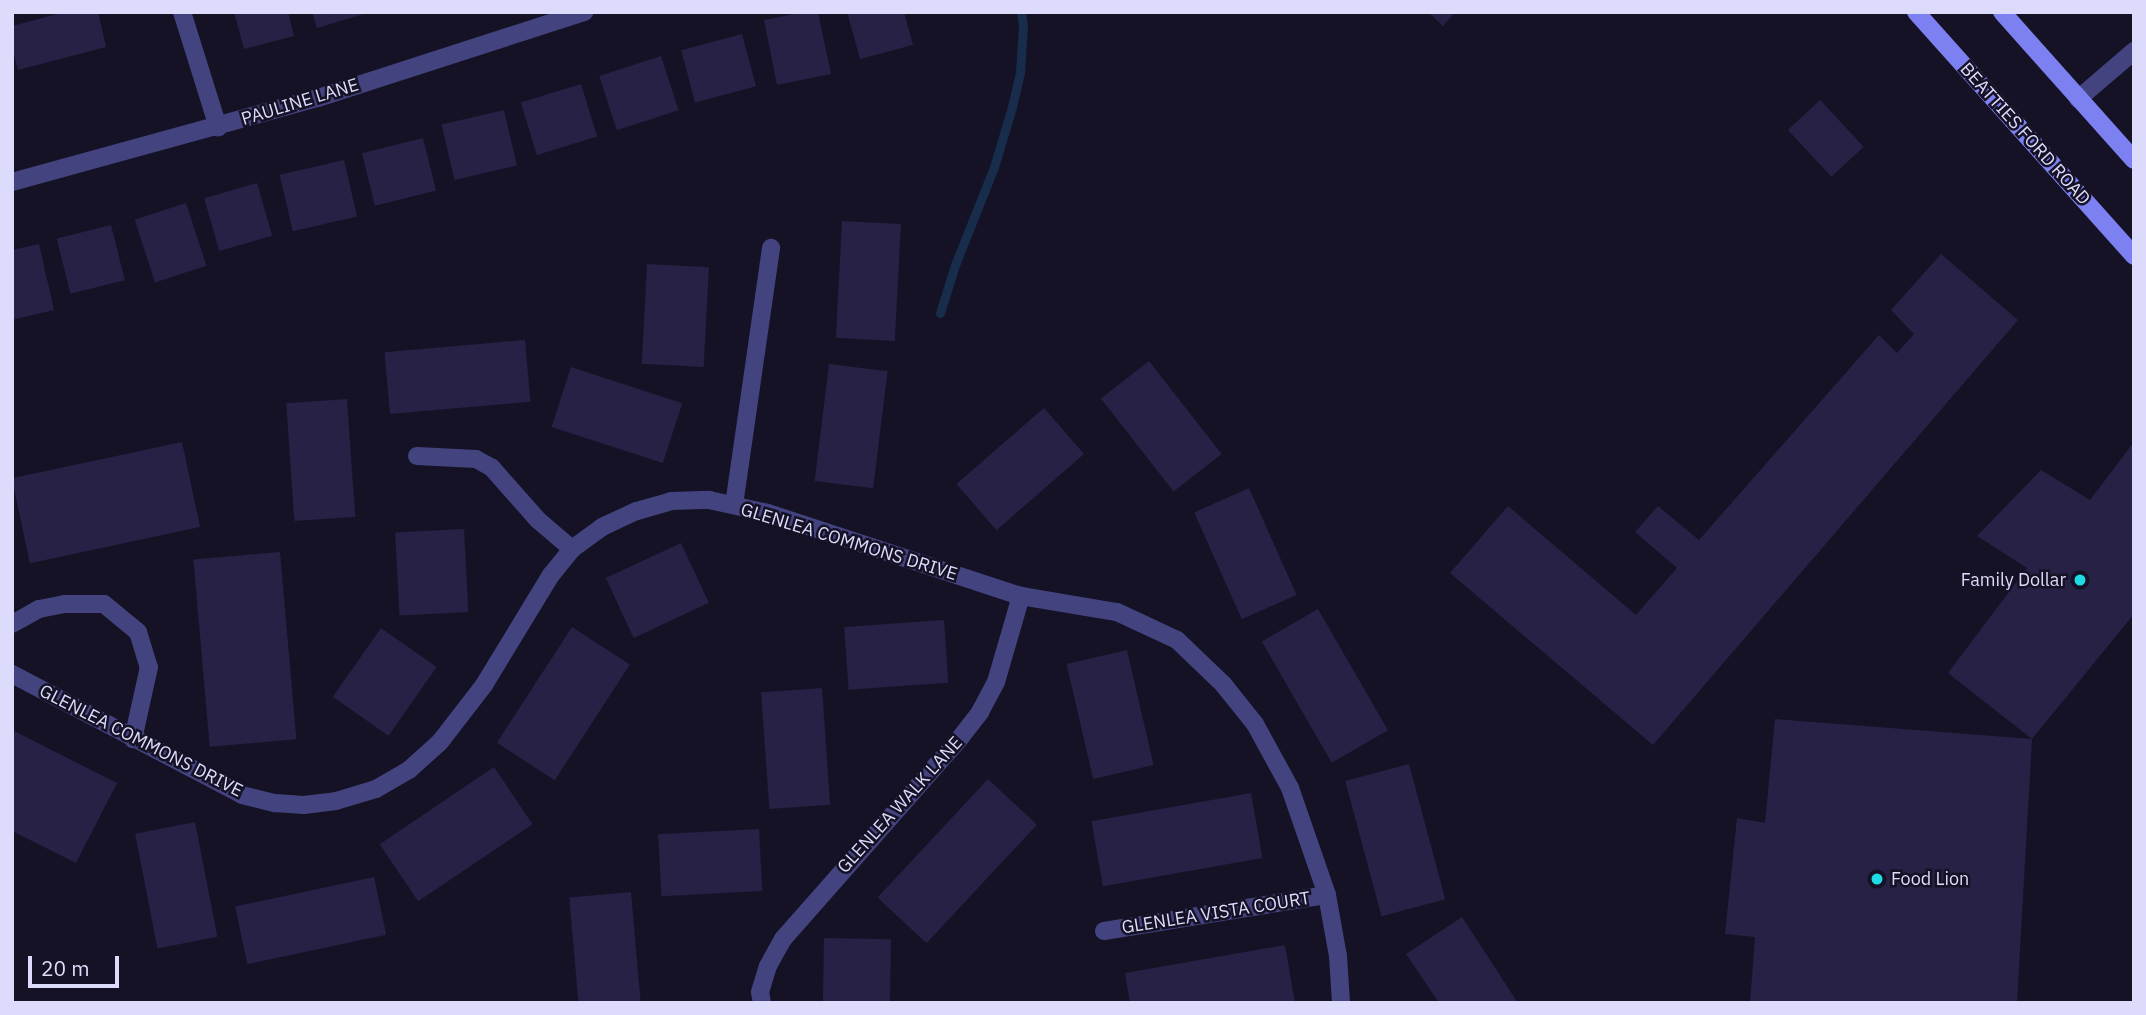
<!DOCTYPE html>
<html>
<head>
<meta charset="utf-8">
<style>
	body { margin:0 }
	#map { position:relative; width:2146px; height:1015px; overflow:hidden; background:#151226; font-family:"IBM Plex Sans",sans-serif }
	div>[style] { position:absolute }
	.stream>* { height:9px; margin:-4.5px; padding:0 4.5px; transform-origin:4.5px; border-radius:4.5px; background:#172d4b }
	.building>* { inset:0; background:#262145; transform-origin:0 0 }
	.street>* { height:18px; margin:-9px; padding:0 9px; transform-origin:9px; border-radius:9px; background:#43447f }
	.secondary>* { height:18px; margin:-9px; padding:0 9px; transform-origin:9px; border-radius:9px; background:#7d80f0 }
	.dots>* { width:19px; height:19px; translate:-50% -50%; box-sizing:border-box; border:4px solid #151226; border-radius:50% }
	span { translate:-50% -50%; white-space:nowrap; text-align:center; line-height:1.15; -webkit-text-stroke:5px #151226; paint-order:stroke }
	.street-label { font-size:18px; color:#dddbfb }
	.poi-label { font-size:18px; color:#dddbfb }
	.right { translate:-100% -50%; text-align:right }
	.left { translate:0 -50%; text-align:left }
	.frame { position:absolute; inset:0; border:14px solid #dddbfb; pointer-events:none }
	.scale { position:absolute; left:28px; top:956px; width:91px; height:32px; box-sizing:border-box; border:4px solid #dddbfb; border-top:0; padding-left:9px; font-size:21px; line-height:24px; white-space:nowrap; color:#dddbfb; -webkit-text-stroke:5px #151226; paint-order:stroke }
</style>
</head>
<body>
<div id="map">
	<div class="stream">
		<div style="left:940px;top:313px;width:50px;rotate:-72.6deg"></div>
		<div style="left:955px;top:265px;width:105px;rotate:-68.3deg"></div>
		<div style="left:994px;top:167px;width:63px;rotate:-73.3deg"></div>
		<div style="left:1012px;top:107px;width:36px;rotate:-77deg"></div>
		<div style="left:1020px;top:72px;width:46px;rotate:-86.3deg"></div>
		<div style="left:1023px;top:26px;width:14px;rotate:-98deg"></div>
	</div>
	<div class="building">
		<div style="clip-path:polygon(65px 12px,98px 12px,106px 47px,18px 70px,12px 48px,12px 26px)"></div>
		<div style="clip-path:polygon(234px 12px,288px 12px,294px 36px,244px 49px)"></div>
		<div style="clip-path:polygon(312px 12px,367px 12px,367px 13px,317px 28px)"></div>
		<div style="clip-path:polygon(804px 12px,818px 12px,831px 74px,777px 85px,764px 20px)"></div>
		<div style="clip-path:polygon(847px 12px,904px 12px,913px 45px,860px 59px)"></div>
		<div style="clip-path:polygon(1428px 12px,1455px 12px,1443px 26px)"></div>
		<div style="left:742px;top:34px;width:54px;height:63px;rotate:75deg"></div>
		<div style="left:661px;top:56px;width:57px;height:65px;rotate:72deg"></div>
		<div style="left:581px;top:84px;width:55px;height:63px;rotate:73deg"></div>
		<div style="left:1820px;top:100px;width:64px;height:44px;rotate:47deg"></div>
		<div style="left:504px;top:110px;width:57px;height:64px;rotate:77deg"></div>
		<div style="left:423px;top:138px;width:54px;height:63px;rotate:76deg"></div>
		<div style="left:344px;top:160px;width:58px;height:66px;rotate:77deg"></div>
		<div style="left:257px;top:183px;width:55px;height:55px;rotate:74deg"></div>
		<div style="left:186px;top:203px;width:66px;height:54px;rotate:72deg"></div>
		<div style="left:842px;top:221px;width:59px;height:117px;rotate:3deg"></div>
		<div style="left:111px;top:225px;width:57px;height:56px;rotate:76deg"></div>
		<div style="clip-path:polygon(39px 244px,54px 310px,12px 320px,12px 250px)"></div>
		<div style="clip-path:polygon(1941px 254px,2018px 320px,1653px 745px,1450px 573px,1508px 506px,1636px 615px,1677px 568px,1635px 532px,1658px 506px,1699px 540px,1879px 335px,1897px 353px,1914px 334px,1891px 310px)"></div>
		<div style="left:647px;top:264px;width:62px;height:100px;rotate:3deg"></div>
		<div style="left:525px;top:340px;width:62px;height:141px;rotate:85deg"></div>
		<div style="left:1149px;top:361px;width:118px;height:61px;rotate:52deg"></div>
		<div style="left:829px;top:364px;width:59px;height:118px;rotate:7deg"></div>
		<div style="left:571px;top:367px;width:117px;height:63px;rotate:18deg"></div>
		<div style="left:347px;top:399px;width:118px;height:61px;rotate:86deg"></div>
		<div style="left:1044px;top:408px;width:61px;height:116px;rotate:49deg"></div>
		<div style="left:182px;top:442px;width:87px;height:174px;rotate:78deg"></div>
		<div style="clip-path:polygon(2134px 442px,2134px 614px,2032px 739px,1948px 673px,2027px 568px,1977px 536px,2041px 470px,2090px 500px)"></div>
		<div style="left:1249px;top:488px;width:117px;height:60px;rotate:66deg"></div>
		<div style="left:464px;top:529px;width:83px;height:69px;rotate:87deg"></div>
		<div style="left:681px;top:543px;width:66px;height:83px;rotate:65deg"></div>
		<div style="left:280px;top:552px;width:188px;height:87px;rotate:85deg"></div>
		<div style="left:1318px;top:609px;width:140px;height:65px;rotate:60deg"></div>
		<div style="left:944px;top:620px;width:63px;height:100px;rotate:86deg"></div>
		<div style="left:572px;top:627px;width:69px;height:138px;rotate:33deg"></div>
		<div style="left:381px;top:628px;width:68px;height:84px;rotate:35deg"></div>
		<div style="left:1127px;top:650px;width:118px;height:62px;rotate:77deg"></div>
		<div style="left:822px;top:688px;width:117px;height:61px;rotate:86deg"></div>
		<div style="clip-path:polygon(1775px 719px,2032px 739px,2017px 1003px,1750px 1003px,1755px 937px,1725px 934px,1737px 818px,1765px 823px)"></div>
		<div style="clip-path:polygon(12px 730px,117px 783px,76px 863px,12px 831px)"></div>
		<div style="left:1409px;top:764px;width:140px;height:66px;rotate:75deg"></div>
		<div style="left:494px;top:767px;width:69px;height:138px;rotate:56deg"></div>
		<div style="left:988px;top:779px;width:67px;height:162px;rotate:43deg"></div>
		<div style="left:1251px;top:793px;width:66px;height:162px;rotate:80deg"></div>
		<div style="left:195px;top:822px;width:117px;height:61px;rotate:79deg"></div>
		<div style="left:759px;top:829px;width:62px;height:101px;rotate:87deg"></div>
		<div style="left:374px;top:877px;width:59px;height:142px;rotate:78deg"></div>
		<div style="left:631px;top:892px;width:111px;height:62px;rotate:85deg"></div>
		<div style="clip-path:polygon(1462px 917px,1518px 1003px,1439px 1003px,1406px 954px)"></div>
		<div style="left:824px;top:938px;width:67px;height:65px;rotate:1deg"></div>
		<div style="clip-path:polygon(1285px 945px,1295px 1003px,1130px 1003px,1125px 973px)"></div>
	</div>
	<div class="street">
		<div style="left:182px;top:12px;width:121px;rotate:72.6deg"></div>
		<div style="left:2078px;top:99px;width:74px;rotate:-40.6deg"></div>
		<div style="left:12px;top:182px;width:317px;rotate:-15.4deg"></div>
		<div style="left:318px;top:98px;width:280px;rotate:-17.9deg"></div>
		<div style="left:417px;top:456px;width:59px;rotate:2.9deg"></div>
		<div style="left:476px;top:459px;width:18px;rotate:29deg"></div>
		<div style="left:492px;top:468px;width:69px;rotate:48.5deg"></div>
		<div style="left:538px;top:520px;width:45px;rotate:40.5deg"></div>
		<div style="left:734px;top:505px;width:260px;rotate:-81.8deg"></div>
		<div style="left:12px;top:624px;width:31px;rotate:-29deg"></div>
		<div style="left:39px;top:609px;width:25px;rotate:-11deg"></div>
		<div style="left:64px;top:604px;width:40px"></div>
		<div style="left:104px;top:604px;width:44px;rotate:39.5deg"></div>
		<div style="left:138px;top:632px;width:37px;rotate:73deg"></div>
		<div style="left:149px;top:667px;width:74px;rotate:102.5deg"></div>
		<div style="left:12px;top:674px;width:260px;rotate:27.7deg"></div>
		<div style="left:242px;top:795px;width:34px;rotate:14deg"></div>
		<div style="left:275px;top:803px;width:29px;rotate:4deg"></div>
		<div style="left:304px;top:805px;width:32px;rotate:-7deg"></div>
		<div style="left:336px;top:801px;width:42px;rotate:-16.7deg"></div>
		<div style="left:376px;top:789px;width:39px;rotate:-30deg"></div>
		<div style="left:410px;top:769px;width:40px;rotate:-42deg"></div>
		<div style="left:440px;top:742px;width:72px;rotate:-52.3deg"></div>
		<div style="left:484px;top:685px;width:129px;rotate:-58.7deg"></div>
		<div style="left:551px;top:575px;width:33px;rotate:-51deg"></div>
		<div style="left:572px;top:549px;width:37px;rotate:-36deg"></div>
		<div style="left:602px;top:527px;width:38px;rotate:-25deg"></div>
		<div style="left:637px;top:511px;width:35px;rotate:-16deg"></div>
		<div style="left:671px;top:501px;width:38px;rotate:-2deg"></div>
		<div style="left:709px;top:500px;width:60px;rotate:12.4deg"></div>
		<div style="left:768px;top:513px;width:266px;rotate:18.2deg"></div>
		<div style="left:1021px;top:596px;width:97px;rotate:9.5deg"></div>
		<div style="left:1117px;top:612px;width:66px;rotate:25deg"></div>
		<div style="left:1177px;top:640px;width:64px;rotate:43.7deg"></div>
		<div style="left:1223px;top:684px;width:51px;rotate:51.3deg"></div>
		<div style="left:1255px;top:724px;width:73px;rotate:61.3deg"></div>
		<div style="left:1290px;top:788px;width:113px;rotate:70.9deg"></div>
		<div style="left:1327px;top:895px;width:62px;rotate:79.8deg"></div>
		<div style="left:1338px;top:956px;width:47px;rotate:86.3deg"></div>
		<div style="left:1104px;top:931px;width:226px;rotate:-9.2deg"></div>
		<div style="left:762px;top:1003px;width:11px;rotate:-100deg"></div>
		<div style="left:760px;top:992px;width:27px;rotate:-73deg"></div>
		<div style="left:768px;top:966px;width:31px;rotate:-61deg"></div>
		<div style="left:783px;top:939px;width:268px;rotate:-48.6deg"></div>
		<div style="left:960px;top:738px;width:33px;rotate:-52deg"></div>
		<div style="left:980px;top:712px;width:34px;rotate:-62deg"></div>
		<div style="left:996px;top:682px;width:90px;rotate:-73.8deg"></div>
	</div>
	<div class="secondary">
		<div style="left:1916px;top:12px;width:327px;rotate:48.2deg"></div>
		<div style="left:2002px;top:12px;width:198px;rotate:48.3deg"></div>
	</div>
	<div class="dots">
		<div style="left:2080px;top:580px;background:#1ddae5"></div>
		<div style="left:1877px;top:879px;background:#1ddae5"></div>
	</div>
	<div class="street-label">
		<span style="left:300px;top:102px;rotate:-17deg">PAULINE LANE</span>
		<span style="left:2025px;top:134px;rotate:48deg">BEATTIES FORD ROAD</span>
		<span style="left:849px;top:542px;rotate:17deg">GLENLEA COMMONS DRIVE</span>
		<span style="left:141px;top:741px;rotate:27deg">GLENLEA COMMONS DRIVE</span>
		<span style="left:900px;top:805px;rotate:-48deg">GLENLEA WALK LANE</span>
		<span style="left:1216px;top:913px;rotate:-9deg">GLENLEA VISTA COURT</span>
	</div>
	<div class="poi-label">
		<span class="right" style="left:2066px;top:580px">Family Dollar</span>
		<span class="left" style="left:1891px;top:879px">Food Lion</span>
	</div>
	<div class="frame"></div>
	<div class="scale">20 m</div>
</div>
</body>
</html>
